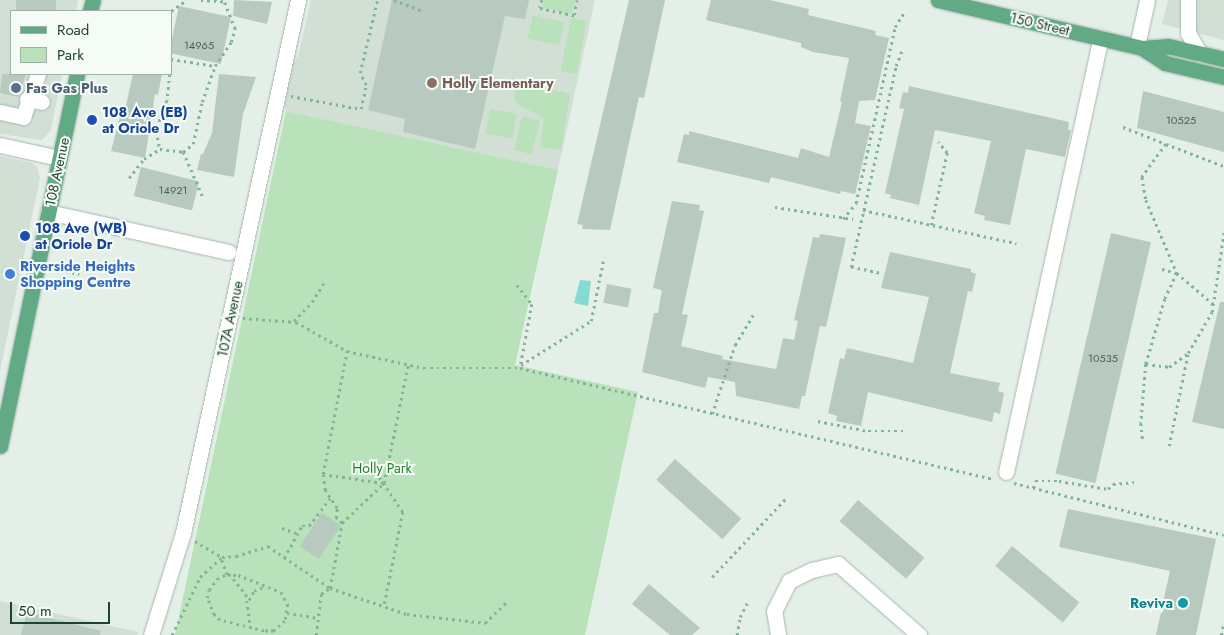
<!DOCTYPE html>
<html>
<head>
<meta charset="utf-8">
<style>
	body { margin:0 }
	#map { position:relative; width:1224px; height:635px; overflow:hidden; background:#e3efe7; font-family:Jost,sans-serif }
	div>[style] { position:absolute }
	.built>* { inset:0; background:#d1dfd5 }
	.green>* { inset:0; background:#bae2ba; transform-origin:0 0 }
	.water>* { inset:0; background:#85dad2 }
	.building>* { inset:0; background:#b8cabf; transform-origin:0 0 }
	.path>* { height:2.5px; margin-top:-1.25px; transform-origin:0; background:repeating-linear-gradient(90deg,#80b697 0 2.5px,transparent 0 6.5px) }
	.roads { filter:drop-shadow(0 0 1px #a5b8ad) drop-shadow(0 0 1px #a5b8ad) }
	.minor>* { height:15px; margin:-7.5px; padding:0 7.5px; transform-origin:7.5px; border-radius:7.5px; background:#fff }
	.major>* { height:15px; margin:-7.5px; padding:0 7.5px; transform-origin:7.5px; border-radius:7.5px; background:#62aa85 }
	.dots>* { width:14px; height:14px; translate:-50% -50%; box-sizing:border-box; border:2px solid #f5fbf6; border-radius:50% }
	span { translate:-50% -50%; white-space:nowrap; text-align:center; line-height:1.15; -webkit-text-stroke:4px #f5fbf6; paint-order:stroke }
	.number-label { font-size:11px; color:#466554 }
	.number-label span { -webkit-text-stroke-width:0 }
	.street-label { font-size:14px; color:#204331 }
	.education-label { font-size:14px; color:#785e54; font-weight:700 }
	.left { translate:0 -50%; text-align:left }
	.service-label { font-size:14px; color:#4e5e75; font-weight:700 }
	.transit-label { font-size:14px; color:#164399; font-weight:700 }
	.shop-label { font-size:14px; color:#366cbe; font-weight:700 }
	.park-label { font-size:14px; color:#257f31 }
	.culture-label { font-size:14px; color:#0d838f; font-weight:700 }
	.right { translate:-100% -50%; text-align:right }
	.legend { position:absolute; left:10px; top:10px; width:162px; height:65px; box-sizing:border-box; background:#f5fbf6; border:1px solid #a0b1a7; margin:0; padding:6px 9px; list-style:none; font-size:15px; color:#204331 }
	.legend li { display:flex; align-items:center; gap:10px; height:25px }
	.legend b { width:25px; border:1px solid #a0b1a7 }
	.scale { position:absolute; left:10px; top:602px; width:100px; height:22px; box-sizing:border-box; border:2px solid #204331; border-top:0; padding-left:6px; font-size:15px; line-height:18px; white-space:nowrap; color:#204331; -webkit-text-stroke:4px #f5fbf6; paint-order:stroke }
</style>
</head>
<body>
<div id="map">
	<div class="built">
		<div style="clip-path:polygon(0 0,78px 0,76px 11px,11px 11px,11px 74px,62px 74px,51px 130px,42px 140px,0 134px)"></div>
		<div style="clip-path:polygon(311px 0,595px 0,558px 170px,286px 111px,284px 100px,291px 66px,298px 56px)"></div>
		<div style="clip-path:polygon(1168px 0,1224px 0,1224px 40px,1162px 24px)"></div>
		<div style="clip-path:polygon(0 156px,32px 163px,37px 167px,40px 178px,0 371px)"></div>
		<div style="clip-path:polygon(0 601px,138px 632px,137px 635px,0 635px)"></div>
	</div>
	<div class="green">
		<div style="clip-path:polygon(544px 0,575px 0,571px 14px,542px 7px)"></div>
		<div style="left:533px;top:15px;width:32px;height:24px;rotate:13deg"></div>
		<div style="left:571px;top:18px;width:16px;height:54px;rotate:11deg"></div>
		<div style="clip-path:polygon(516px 87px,546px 88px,570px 94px,561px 150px,540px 147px,544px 118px,518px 105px,514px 98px)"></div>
		<div style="left:490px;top:109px;width:27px;height:25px;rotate:10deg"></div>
		<div style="clip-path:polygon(286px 111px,558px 170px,515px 365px,638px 392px,585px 635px,175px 635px)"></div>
		<div style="left:522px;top:116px;width:18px;height:35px;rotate:13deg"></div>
	</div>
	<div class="water">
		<div style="clip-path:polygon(580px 280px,591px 281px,588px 306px,574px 303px)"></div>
	</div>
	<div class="building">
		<div style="left:16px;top:0;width:40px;height:11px"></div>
		<div style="clip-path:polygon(234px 0,272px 2px,267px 24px,233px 16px)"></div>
		<div style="clip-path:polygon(392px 0,529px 0,525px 19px,505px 16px,475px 149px,403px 132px,405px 119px,368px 110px)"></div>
		<div style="clip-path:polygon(629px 0,665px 0,644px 98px,639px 97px,610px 230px,582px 229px,583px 225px,577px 224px)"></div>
		<div style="clip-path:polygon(711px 0,770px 0,809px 9px,808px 15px,876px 31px,875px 35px,889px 38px,875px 100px,859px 101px,855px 123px,871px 126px,855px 194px,841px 191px,840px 194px,771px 177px,769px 183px,677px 162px,684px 134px,689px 135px,689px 131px,798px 158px,801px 148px,829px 157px,842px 102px,840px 101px,849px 58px,813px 52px,801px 47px,801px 43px,706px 20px)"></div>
		<div style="left:179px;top:6px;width:53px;height:48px;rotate:12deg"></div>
		<div style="clip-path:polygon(2px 74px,26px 74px,18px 97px,0 93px)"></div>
		<div style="clip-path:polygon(133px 74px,162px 74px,158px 95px,155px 94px,145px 158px,111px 151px,121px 113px,124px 114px)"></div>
		<div style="clip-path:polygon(219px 74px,256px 77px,243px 114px,234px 177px,197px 170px,201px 154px,203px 154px,212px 133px)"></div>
		<div style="clip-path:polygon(909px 86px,1069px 122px,1068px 130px,1071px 130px,1065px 157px,1026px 149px,1010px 225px,984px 220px,985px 216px,974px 213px,991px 141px,935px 130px,919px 205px,890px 198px,891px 195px,885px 193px,904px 109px,899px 108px,903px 92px,908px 93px)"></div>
		<div style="clip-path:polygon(1143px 91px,1224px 112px,1224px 152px,1137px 128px)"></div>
		<div style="left:141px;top:167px;width:60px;height:30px;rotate:14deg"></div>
		<div style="clip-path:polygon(672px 201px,700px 205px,699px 210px,704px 211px,682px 314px,688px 315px,681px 346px,723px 356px,722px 359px,776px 369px,783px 338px,794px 340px,798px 321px,794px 320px,813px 237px,819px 238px,820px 234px,846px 238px,826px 327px,820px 326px,805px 396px,802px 396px,799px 409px,736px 396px,735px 382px,708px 377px,705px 388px,642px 372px,654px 313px,658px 313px,662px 290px,653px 288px)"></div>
		<div style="left:1111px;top:233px;width:41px;height:247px;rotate:13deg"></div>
		<div style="clip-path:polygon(890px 252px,971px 269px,971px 272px,976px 274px,972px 292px,968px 291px,950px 373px,1000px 383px,998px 391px,1004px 393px,1000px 414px,994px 412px,992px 422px,868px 392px,861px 426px,836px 421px,837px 416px,828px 413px,840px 358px,844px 359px,847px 348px,913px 363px,929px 297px,881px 288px)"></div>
		<div style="left:607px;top:284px;width:25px;height:19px;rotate:11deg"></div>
		<div style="clip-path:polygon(1220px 302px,1224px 302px,1224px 429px,1192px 422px)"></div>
		<div style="left:675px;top:459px;width:89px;height:28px;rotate:42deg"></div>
		<div style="left:858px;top:500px;width:88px;height:28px;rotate:41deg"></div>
		<div style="clip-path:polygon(1068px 509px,1216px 539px,1196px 635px,1156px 635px,1170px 571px,1059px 547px)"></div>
		<div style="left:322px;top:513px;width:23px;height:40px;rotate:34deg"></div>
		<div style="left:1012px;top:546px;width:88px;height:26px;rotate:40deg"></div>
		<div style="clip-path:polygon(649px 584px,700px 628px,692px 635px,670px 635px,632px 604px)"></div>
		<div style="clip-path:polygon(27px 612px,101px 631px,100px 635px,21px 635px)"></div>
	</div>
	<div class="path">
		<div style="left:201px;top:0;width:22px;rotate:3deg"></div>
		<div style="left:394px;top:0;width:30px;rotate:21deg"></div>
		<div style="left:542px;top:0;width:8px;rotate:104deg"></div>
		<div style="left:540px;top:8px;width:35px;rotate:12deg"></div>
		<div style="left:574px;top:15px;width:15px;rotate:-79deg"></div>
		<div style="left:171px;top:11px;width:19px;rotate:-35deg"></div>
		<div style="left:171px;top:59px;width:45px;rotate:9deg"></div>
		<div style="left:215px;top:66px;width:29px;rotate:-56deg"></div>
		<div style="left:231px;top:42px;width:14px;rotate:-73deg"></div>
		<div style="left:235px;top:29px;width:31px;rotate:-112deg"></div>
		<div style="left:171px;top:59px;width:8px;rotate:90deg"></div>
		<div style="left:170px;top:74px;width:27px;rotate:96deg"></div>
		<div style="left:167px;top:101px;width:32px;rotate:110deg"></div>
		<div style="left:156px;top:131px;width:18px;rotate:77deg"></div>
		<div style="left:160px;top:149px;width:23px;rotate:7deg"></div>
		<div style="left:291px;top:96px;width:71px;rotate:10.5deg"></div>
		<div style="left:361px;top:109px;width:25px;rotate:-78deg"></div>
		<div style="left:366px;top:85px;width:13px;rotate:-117deg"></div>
		<div style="left:360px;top:73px;width:74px;rotate:-76.7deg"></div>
		<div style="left:1123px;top:127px;width:46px;rotate:21.6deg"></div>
		<div style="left:1166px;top:144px;width:41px;rotate:126deg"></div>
		<div style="left:1142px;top:177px;width:23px;rotate:80deg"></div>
		<div style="left:1146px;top:200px;width:79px;rotate:67deg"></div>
		<div style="left:1177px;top:273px;width:29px;rotate:115deg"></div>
		<div style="left:1165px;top:299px;width:68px;rotate:106.3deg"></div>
		<div style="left:1146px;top:364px;width:59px;rotate:94.8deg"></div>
		<div style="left:1141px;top:423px;width:18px;rotate:84deg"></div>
		<div style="left:1166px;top:144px;width:62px;rotate:20.8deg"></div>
		<div style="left:129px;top:178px;width:24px;rotate:-52deg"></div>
		<div style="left:144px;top:159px;width:19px;rotate:-32deg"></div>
		<div style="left:202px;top:196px;width:48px;rotate:-113.4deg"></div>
		<div style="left:183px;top:152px;width:13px;rotate:-39deg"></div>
		<div style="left:193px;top:144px;width:43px;rotate:-77.9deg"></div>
		<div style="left:202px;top:102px;width:38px;rotate:-70deg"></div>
		<div style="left:775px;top:207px;width:79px;rotate:8.7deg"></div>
		<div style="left:863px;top:210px;width:157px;rotate:12.2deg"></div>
		<div style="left:843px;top:219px;width:21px;rotate:-51deg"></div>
		<div style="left:856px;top:203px;width:180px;rotate:-77.5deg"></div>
		<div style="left:895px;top:27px;width:19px;rotate:-58deg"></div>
		<div style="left:931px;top:225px;width:74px;rotate:-77.5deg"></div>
		<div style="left:947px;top:153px;width:14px;rotate:-129deg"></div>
		<div style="left:53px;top:268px;width:27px;rotate:13deg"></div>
		<div style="left:1162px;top:269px;width:16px;rotate:15deg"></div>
		<div style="left:1177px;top:273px;width:48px;rotate:40.7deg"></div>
		<div style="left:879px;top:273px;width:29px;rotate:-168deg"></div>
		<div style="left:851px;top:267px;width:206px;rotate:-77.4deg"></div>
		<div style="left:896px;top:66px;width:19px;rotate:-69deg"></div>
		<div style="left:517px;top:285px;width:24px;rotate:52deg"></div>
		<div style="left:532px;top:304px;width:61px;rotate:100.4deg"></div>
		<div style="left:243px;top:318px;width:53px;rotate:4.3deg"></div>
		<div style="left:296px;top:322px;width:59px;rotate:29.6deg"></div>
		<div style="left:347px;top:351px;width:79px;rotate:12.4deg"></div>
		<div style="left:424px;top:368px;width:96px"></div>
		<div style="left:520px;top:368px;width:487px;rotate:13.2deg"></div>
		<div style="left:294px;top:321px;width:26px;rotate:-47deg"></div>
		<div style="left:312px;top:302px;width:22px;rotate:-58deg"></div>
		<div style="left:1146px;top:364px;width:23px;rotate:7deg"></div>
		<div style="left:1169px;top:367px;width:22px;rotate:-36deg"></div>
		<div style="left:521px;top:365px;width:83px;rotate:-32.2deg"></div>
		<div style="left:591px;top:321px;width:65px;rotate:-78.5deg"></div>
		<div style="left:712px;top:414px;width:73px;rotate:-71.6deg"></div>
		<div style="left:735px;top:345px;width:35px;rotate:-59deg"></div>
		<div style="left:818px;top:421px;width:51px;rotate:11.3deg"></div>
		<div style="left:868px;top:431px;width:37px"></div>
		<div style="left:1169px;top:446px;width:95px;rotate:-78.5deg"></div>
		<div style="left:1188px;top:353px;width:48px;rotate:-59.7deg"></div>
		<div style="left:1212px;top:312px;width:81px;rotate:-81.5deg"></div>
		<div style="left:376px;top:472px;width:48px;rotate:56deg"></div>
		<div style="left:403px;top:512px;width:97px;rotate:101.3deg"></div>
		<div style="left:323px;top:474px;width:61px;rotate:8.5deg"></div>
		<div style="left:1014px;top:483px;width:216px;rotate:13.9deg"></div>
		<div style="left:1033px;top:488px;width:7px;rotate:-74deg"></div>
		<div style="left:1035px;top:481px;width:24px"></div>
		<div style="left:1059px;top:481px;width:50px;rotate:9.3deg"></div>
		<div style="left:1108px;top:489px;width:7px;rotate:-45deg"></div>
		<div style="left:1113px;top:484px;width:21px;rotate:-5deg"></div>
		<div style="left:342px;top:523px;width:8px;rotate:-140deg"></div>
		<div style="left:336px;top:518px;width:10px;rotate:-84deg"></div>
		<div style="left:337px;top:508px;width:22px;rotate:-124deg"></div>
		<div style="left:325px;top:490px;width:16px;rotate:-97deg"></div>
		<div style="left:323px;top:474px;width:125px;rotate:-79deg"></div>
		<div style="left:282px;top:528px;width:15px;rotate:20deg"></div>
		<div style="left:195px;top:541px;width:31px;rotate:31deg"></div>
		<div style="left:222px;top:557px;width:14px;rotate:-4deg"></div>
		<div style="left:236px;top:556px;width:34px;rotate:-17deg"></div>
		<div style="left:268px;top:546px;width:75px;rotate:34.1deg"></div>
		<div style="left:330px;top:588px;width:66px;rotate:-79.5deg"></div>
		<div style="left:342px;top:523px;width:58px;rotate:-43.6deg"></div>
		<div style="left:384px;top:483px;width:120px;rotate:-78.5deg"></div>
		<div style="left:284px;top:558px;width:37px;rotate:-61deg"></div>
		<div style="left:302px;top:526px;width:7px"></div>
		<div style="left:309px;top:526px;width:36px;rotate:-53deg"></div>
		<div style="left:222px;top:560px;width:15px;rotate:70deg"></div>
		<div style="left:227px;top:574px;width:11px;rotate:5deg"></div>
		<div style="left:238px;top:575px;width:46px;rotate:21.6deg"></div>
		<div style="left:281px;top:592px;width:14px;rotate:60deg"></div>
		<div style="left:288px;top:604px;width:17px;rotate:100deg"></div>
		<div style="left:285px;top:621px;width:15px;rotate:138deg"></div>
		<div style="left:274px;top:631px;width:10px;rotate:180deg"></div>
		<div style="left:264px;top:631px;width:45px;rotate:-166deg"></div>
		<div style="left:220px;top:620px;width:8px;rotate:-140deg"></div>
		<div style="left:214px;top:615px;width:18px;rotate:-112deg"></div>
		<div style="left:207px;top:598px;width:8px;rotate:-76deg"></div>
		<div style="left:209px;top:590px;width:14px;rotate:-54deg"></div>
		<div style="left:217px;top:579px;width:11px;rotate:-27deg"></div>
		<div style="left:229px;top:574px;width:26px;rotate:50deg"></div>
		<div style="left:246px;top:594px;width:36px;rotate:82deg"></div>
		<div style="left:712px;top:577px;width:110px;rotate:-46.8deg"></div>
		<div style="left:249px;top:600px;width:10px;rotate:-61deg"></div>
		<div style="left:254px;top:591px;width:12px;rotate:-24deg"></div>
		<div style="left:287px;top:613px;width:31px;rotate:9deg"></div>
		<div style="left:172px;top:635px;width:64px;rotate:-64.2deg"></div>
		<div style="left:200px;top:577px;width:30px;rotate:-42deg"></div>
		<div style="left:316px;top:635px;width:41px;rotate:-83deg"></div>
		<div style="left:321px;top:594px;width:11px;rotate:-34deg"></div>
		<div style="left:330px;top:588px;width:81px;rotate:18.7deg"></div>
		<div style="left:407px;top:614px;width:79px;rotate:6.6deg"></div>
		<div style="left:485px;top:623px;width:30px;rotate:-44deg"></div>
		<div style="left:737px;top:635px;width:18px;rotate:-81deg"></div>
		<div style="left:740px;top:617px;width:16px;rotate:-63deg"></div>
		<div style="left:1221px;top:635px;width:12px;rotate:-76deg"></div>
	</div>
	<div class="roads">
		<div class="minor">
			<div style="left:1188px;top:0;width:33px;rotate:90deg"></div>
			<div style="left:1188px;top:33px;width:24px;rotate:60deg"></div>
			<div style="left:1137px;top:46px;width:47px;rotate:-77.7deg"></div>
			<div style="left:27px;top:99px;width:15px;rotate:11deg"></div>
			<div style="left:0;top:112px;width:24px;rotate:12deg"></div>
			<div style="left:23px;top:117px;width:46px;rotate:-70.8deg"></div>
			<div style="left:0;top:145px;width:60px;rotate:12.4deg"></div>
			<div style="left:48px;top:212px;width:185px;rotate:12.5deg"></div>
			<div style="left:1006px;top:472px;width:444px;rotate:-77.7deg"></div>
			<div style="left:151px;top:635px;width:107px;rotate:-72.6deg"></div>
			<div style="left:183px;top:533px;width:545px;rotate:-77.82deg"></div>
			<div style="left:778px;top:635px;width:24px;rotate:-99deg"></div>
			<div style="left:774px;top:611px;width:34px;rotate:-63deg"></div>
			<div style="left:789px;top:581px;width:25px;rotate:-26deg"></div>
			<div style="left:812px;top:570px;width:27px;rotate:-13deg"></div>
			<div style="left:838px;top:564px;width:108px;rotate:41.2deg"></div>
		</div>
		<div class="major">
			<div style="left:938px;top:0;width:210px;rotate:13.2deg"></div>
			<div style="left:1142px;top:48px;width:26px;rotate:-4deg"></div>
			<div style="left:1168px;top:46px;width:57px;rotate:13.1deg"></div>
			<div style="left:90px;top:11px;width:11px;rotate:-75deg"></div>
			<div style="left:1142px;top:48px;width:27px;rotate:33deg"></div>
			<div style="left:1165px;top:63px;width:61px;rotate:13.3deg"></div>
			<div style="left:0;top:446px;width:380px;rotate:-78.3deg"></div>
		</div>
	</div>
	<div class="dots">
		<div style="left:432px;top:83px;background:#8d6e63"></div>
		<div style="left:16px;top:88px;background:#5c6f8a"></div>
		<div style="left:92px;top:120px;background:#1a4fb4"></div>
		<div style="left:25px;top:236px;background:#1a4fb4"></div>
		<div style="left:10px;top:274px;background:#3f7fe0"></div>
		<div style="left:1183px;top:603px;background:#0f9aa8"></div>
	</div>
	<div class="number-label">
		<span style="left:199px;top:45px">14965</span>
		<span style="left:1181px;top:120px">10525</span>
		<span style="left:173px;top:190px">14921</span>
		<span style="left:1103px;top:358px">10535</span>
	</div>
	<div class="street-label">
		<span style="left:1040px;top:24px;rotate:13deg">150 Street</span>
		<span style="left:57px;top:172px;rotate:-78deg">108 Avenue</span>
		<span style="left:230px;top:319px;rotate:-78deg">107A Avenue</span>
	</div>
	<div class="education-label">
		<span class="left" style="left:442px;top:83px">Holly Elementary</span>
	</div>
	<div class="service-label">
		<span class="left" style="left:26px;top:88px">Fas Gas Plus</span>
	</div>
	<div class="transit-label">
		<span class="left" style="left:102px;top:120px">108 Ave (EB)<br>at Oriole Dr</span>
		<span class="left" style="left:35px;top:236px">108 Ave (WB)<br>at Oriole Dr</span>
	</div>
	<div class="shop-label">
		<span class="left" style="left:20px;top:274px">Riverside Heights<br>Shopping Centre</span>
	</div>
	<div class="park-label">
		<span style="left:382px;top:468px">Holly Park</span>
	</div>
	<div class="culture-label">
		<span class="right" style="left:1173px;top:603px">Reviva</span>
	</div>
	<ul class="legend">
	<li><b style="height:6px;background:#62aa85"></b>Road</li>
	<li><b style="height:14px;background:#bae2ba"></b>Park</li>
	</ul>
	<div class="scale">50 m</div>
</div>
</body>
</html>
